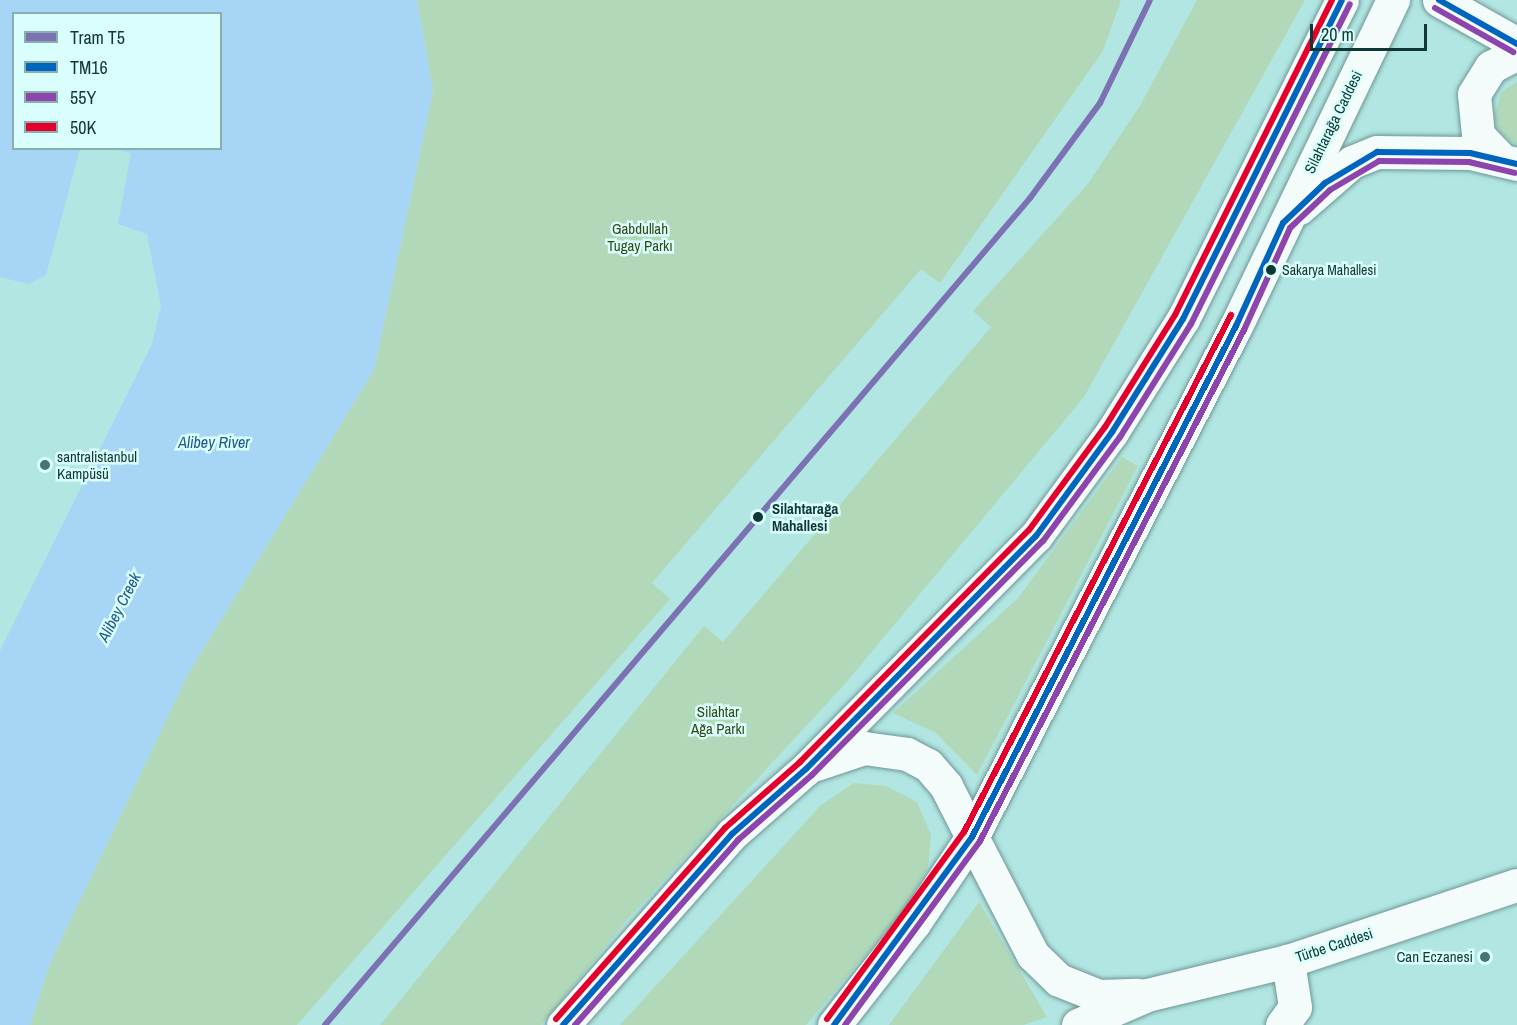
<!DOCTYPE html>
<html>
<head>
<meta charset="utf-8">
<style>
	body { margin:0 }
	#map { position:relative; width:1517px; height:1025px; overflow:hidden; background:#b1e6e2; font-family:"Archivo Narrow",sans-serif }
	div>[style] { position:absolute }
	.green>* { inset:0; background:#b1d9b9 }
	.water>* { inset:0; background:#a6d5f6 }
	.roads { filter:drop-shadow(0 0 2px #709694) drop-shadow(0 0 2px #709694) }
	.minor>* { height:33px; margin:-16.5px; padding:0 16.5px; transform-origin:16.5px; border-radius:16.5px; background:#f3fbfb }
	.major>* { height:33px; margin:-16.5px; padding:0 16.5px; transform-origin:16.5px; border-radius:16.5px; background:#f3fbfb }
	.bus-1>* { height:6px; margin:-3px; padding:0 3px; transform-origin:3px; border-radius:3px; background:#0065bd }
	.bus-2>* { height:6px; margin:-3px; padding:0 3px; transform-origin:3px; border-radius:3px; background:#8e44ad }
	.bus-3>* { height:6px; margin:-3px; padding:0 3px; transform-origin:3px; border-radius:3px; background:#e4002b }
	.tram-1>* { height:6px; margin:-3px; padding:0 3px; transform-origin:3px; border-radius:3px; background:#7c72b3 }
	.dots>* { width:16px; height:16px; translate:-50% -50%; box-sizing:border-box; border:3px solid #dafefb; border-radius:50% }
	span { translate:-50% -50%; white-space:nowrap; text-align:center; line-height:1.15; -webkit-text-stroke:5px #dafefb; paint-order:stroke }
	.bus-label { font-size:14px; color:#0d3836 }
	.left { translate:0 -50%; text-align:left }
	.street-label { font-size:15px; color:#0d3836 }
	.park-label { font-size:15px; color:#334a18 }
	.poi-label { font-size:15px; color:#0d3836 }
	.right { translate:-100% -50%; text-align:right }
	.stop-label { font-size:15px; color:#0d3836; font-weight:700 }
	.water-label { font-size:16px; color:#1e578d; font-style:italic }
	.legend { position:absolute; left:12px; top:12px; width:210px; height:138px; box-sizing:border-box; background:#dafefb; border:2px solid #88afac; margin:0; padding:8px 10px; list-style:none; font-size:18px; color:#0d3836 }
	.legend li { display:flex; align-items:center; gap:12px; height:30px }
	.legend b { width:30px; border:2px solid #88afac }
	.scale { position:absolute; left:1310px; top:24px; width:117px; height:27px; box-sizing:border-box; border:3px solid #0d3836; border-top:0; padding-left:8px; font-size:18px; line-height:21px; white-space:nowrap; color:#0d3836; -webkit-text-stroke:4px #dafefb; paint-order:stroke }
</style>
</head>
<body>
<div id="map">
	<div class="green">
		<div style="clip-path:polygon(417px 0,1121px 0,1103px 51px,940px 283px,921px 269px,652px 583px,670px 599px,297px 1025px,30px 1025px,50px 963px,188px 674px,374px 370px,433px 91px)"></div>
		<div style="clip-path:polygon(1197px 0,1305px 0,1084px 397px,844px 685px,627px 920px,541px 1025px,380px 1025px,704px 626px,723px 642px,991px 327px,973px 311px,1087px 185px,1141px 104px)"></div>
		<div style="clip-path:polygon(1517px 81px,1517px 145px,1499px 131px,1494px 117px,1501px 93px)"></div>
		<div style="clip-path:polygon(1122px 457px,1138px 466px,977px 775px,936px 733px,893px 713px,1018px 598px)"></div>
		<div style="clip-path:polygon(854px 783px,886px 786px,917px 802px,931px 835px,928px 867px,902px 911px,806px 1025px,620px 1025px,821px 805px)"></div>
		<div style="clip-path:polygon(979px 902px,1047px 1017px,1023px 1025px,889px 1025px)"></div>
	</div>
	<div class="water">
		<div style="clip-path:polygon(0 0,417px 0,433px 91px,374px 370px,188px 674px,50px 963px,30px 1025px,0 1025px,0 651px,152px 344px,161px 306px,147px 234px,118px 224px,131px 153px,113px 149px,220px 148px,220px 14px,14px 14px,14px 148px,80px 149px,46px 275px,28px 284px,0 277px)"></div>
	</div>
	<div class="roads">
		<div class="minor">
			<div style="left:972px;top:837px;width:133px;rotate:62.7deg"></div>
			<div style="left:1033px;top:955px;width:36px;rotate:44deg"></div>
			<div style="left:1059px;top:980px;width:43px;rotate:21.8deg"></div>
			<div style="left:1099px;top:996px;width:38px;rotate:-2deg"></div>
			<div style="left:1078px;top:1025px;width:75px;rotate:-23.5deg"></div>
			<div style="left:1147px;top:995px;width:145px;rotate:-13.6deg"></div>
			<div style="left:1288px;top:961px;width:241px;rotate:-18.4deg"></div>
			<div style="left:1282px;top:1025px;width:22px;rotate:-54deg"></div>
			<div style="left:1295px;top:1007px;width:47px;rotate:-98.7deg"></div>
		</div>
		<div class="major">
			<div style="left:1439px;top:0;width:90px;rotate:29.4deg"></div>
			<div style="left:1501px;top:159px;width:33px;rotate:-134deg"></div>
			<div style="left:1478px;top:135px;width:41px;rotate:-95.6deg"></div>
			<div style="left:1474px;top:94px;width:32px;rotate:-58deg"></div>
			<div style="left:1491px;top:67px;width:30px;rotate:-28deg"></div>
			<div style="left:1299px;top:208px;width:70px;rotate:-41deg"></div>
			<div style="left:1352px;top:162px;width:27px;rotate:-22deg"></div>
			<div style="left:1377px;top:152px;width:93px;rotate:0.6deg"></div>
			<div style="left:1470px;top:153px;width:48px;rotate:13.2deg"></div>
			<div style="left:816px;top:764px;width:51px;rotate:-18.4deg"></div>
			<div style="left:864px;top:748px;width:43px;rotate:7.9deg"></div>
			<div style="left:907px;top:754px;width:24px;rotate:28deg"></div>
			<div style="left:928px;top:765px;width:28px;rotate:49deg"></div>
			<div style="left:946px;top:786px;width:57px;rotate:63deg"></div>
			<div style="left:563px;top:1025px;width:255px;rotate:-48.5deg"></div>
			<div style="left:732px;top:834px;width:98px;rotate:-41.3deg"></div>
			<div style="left:806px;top:769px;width:327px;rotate:-45.4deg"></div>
			<div style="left:1036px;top:536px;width:129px;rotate:-53.8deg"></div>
			<div style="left:1112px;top:432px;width:133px;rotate:-57.9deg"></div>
			<div style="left:1183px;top:319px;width:356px;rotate:-63.5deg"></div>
			<div style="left:834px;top:1025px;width:130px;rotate:-51.9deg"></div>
			<div style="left:914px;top:923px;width:104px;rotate:-56deg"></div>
			<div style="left:972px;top:837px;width:575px;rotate:-62.68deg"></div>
			<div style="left:1236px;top:326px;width:362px;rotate:-64.3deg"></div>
		</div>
	</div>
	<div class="bus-1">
		<div style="left:1439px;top:0;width:90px;rotate:29.4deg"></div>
		<div style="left:563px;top:1025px;width:255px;rotate:-48.5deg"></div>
		<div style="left:732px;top:834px;width:98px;rotate:-41.3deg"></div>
		<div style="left:806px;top:769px;width:327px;rotate:-45.4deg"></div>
		<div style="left:1036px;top:536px;width:129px;rotate:-53.8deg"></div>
		<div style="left:1112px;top:432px;width:133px;rotate:-57.9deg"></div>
		<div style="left:1183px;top:319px;width:356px;rotate:-63.5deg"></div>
		<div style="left:834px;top:1025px;width:233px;rotate:-53.7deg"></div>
		<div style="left:972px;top:837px;width:575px;rotate:-62.68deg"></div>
		<div style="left:1236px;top:326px;width:113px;rotate:-65.5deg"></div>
		<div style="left:1283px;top:223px;width:58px;rotate:-43.6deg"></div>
		<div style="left:1325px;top:183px;width:61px;rotate:-30.8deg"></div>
		<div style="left:1377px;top:152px;width:93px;rotate:0.6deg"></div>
		<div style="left:1470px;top:153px;width:48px;rotate:13.2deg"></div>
	</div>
	<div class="bus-2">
		<div style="left:1435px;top:8px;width:90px;rotate:29.4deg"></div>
		<div style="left:575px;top:1025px;width:247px;rotate:-48.6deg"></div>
		<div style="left:738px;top:840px;width:98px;rotate:-41.3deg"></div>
		<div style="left:812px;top:775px;width:329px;rotate:-45.4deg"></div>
		<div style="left:1043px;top:541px;width:129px;rotate:-53.5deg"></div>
		<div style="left:1120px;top:437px;width:133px;rotate:-57.9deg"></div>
		<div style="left:1191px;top:324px;width:357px;rotate:-63.6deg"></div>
		<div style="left:845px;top:1025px;width:228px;rotate:-53.7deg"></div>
		<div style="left:980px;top:841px;width:575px;rotate:-62.68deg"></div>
		<div style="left:1244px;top:330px;width:112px;rotate:-65.7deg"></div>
		<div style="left:1290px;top:228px;width:55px;rotate:-43.5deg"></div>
		<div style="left:1330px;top:190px;width:57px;rotate:-30.6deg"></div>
		<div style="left:1379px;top:161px;width:90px;rotate:0.6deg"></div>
		<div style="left:1469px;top:162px;width:47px;rotate:13.4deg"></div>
	</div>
	<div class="bus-3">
		<div style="left:556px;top:1019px;width:255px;rotate:-48.5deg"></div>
		<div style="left:725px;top:828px;width:100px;rotate:-41.3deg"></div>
		<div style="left:800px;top:762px;width:326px;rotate:-45.4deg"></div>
		<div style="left:1029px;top:530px;width:128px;rotate:-53.6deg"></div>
		<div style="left:1105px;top:427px;width:132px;rotate:-58deg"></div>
		<div style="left:1175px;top:315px;width:352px;rotate:-63.5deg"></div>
		<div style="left:827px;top:1019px;width:232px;rotate:-53.8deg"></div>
		<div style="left:964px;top:832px;width:582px;rotate:-62.69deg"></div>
	</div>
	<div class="tram-1">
		<div style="left:325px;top:1025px;width:1087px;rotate:-49.55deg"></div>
		<div style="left:1030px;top:198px;width:118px;rotate:-53.6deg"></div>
		<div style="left:1100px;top:103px;width:114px;rotate:-64.1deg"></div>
	</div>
	<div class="dots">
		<div style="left:1271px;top:270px;background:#0d3836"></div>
		<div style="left:45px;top:465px;background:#467572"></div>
		<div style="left:758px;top:517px;background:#0d3836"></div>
		<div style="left:1485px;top:957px;background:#467572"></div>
	</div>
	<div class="bus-label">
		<span class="left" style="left:1282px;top:270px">Sakarya Mahallesi</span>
	</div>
	<div class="street-label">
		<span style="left:1333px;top:122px;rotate:-64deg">Silahtarağa Caddesi</span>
		<span style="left:1334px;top:945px;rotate:-18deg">Türbe Caddesi</span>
	</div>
	<div class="park-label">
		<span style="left:640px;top:237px">Gabdullah<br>Tugay Parkı</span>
		<span style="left:718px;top:720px">Silahtar<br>Ağa Parkı</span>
	</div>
	<div class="poi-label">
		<span class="left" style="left:57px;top:465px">santralistanbul<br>Kampüsü</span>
		<span class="right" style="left:1473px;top:957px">Can Eczanesi</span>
	</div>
	<div class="stop-label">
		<span class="left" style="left:772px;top:517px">Silahtarağa<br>Mahallesi</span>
	</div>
	<div class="water-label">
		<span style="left:214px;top:442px">Alibey River</span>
		<span style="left:119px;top:607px;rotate:-63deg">Alibey Creek</span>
	</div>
	<ul class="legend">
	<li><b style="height:8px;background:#7c72b3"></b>Tram T5</li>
	<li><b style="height:8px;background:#0065bd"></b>TM16</li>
	<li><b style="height:8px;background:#8e44ad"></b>55Y</li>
	<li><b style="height:8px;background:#e4002b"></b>50K</li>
	</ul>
	<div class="scale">20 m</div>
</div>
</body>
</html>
